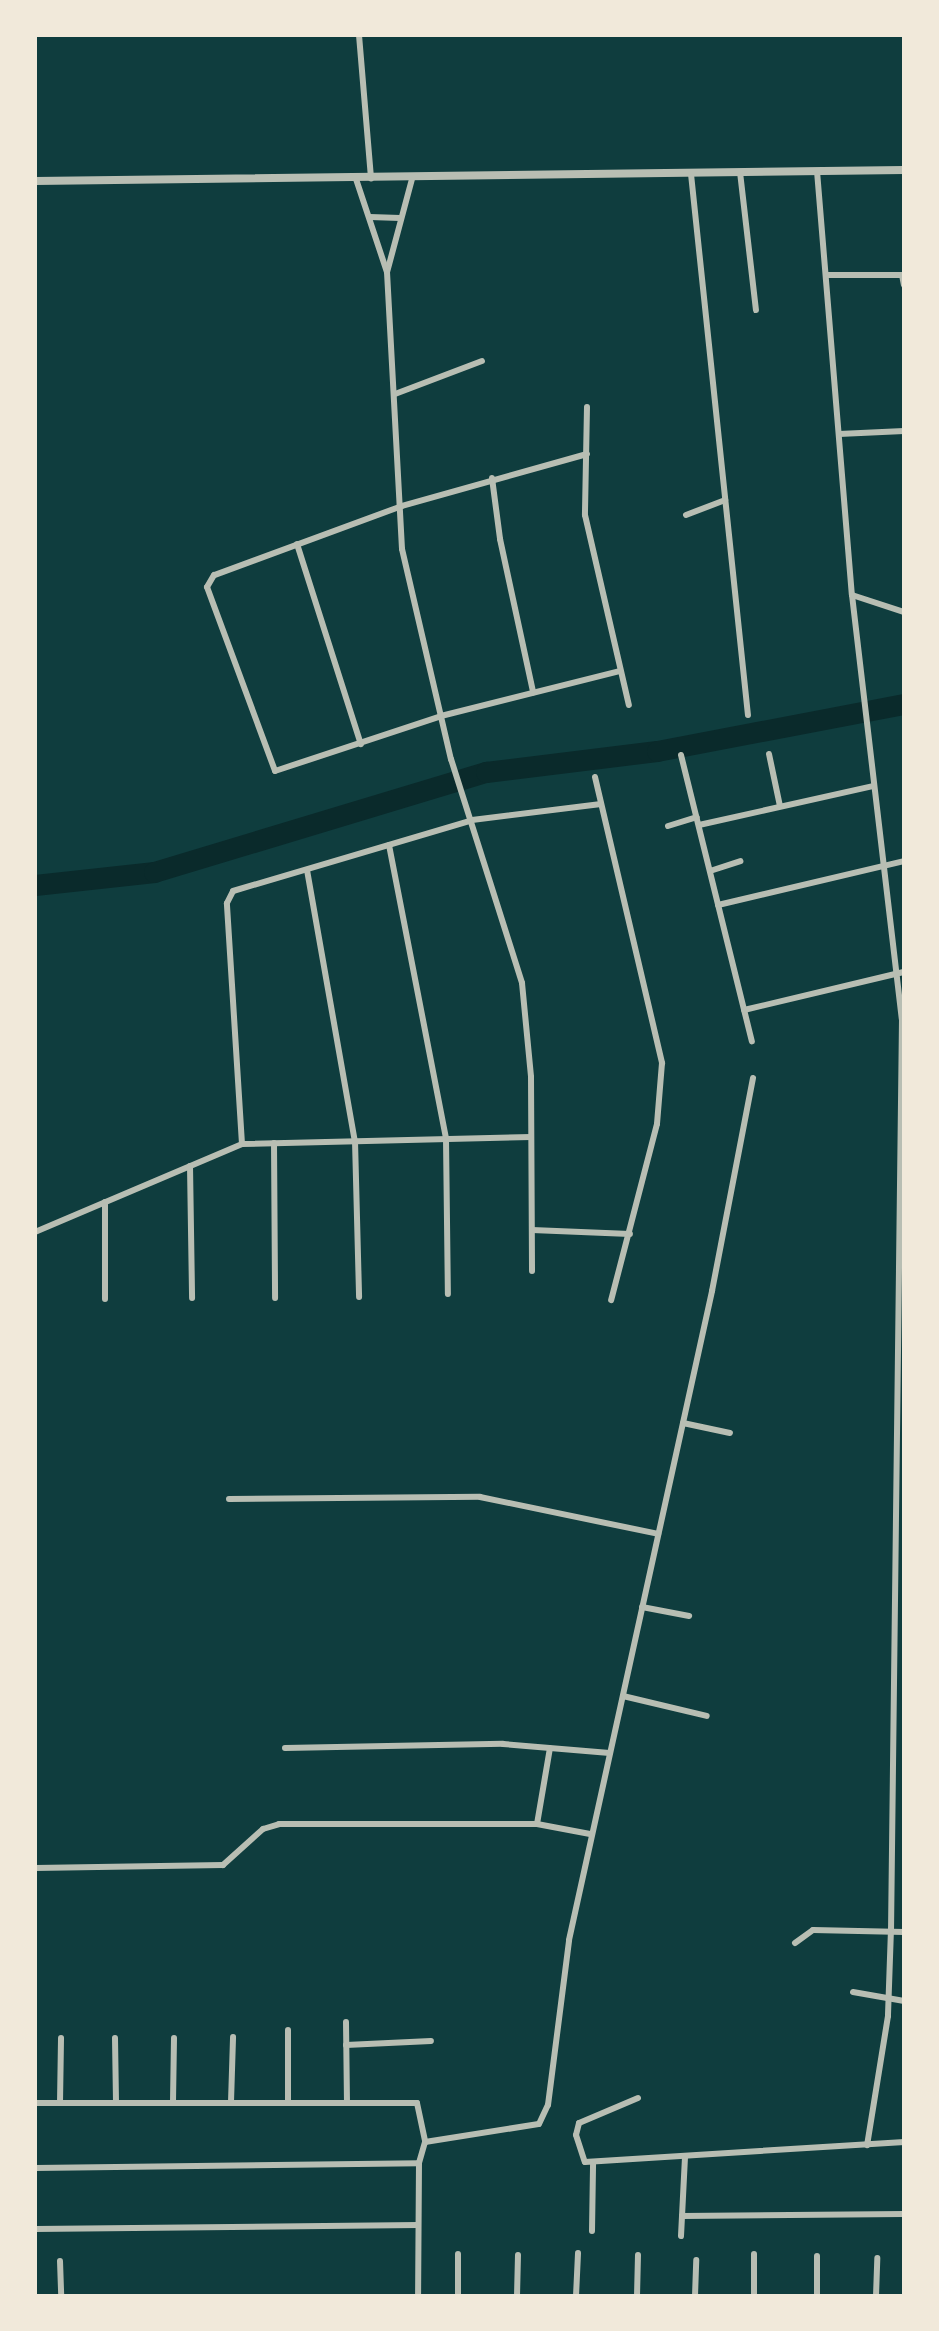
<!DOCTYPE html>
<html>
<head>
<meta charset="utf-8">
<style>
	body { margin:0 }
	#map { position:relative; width:939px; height:2331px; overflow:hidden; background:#0f3d3e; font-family:"Archivo Narrow",sans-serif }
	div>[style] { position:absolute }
	.river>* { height:21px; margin:-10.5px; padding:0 10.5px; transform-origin:10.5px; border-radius:10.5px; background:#0a2a2b }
	.minor>* { height:6px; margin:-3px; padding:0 3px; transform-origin:3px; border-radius:3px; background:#b8beb3 }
	.tertiary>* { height:8px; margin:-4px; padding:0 4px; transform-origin:4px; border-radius:4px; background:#b8beb3 }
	span { translate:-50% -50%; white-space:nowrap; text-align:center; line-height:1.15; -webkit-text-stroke:7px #f1e9da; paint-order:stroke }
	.frame { position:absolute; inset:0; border:37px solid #f1e9da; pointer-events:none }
</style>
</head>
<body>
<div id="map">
	<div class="river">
		<div style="left:35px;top:885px;width:120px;rotate:-6.2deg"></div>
		<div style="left:154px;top:872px;width:347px;rotate:-16.8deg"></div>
		<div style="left:486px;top:772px;width:172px;rotate:-7deg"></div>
		<div style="left:657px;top:751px;width:251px;rotate:-10.8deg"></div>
	</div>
	<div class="minor">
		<div style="left:359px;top:35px;width:144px;rotate:85.2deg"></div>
		<div style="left:817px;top:171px;width:425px;rotate:85.3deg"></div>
		<div style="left:852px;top:595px;width:427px;rotate:83.3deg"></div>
		<div style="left:902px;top:1019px;width:910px;rotate:90.69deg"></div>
		<div style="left:891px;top:1929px;width:87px;rotate:92deg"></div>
		<div style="left:888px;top:2016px;width:131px;rotate:99.2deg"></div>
		<div style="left:740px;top:172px;width:139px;rotate:83.4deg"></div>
		<div style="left:691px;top:174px;width:544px;rotate:83.99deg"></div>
		<div style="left:356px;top:179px;width:98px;rotate:71.6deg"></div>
		<div style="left:412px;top:179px;width:96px;rotate:105deg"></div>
		<div style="left:387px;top:272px;width:277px;rotate:86.9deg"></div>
		<div style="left:402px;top:549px;width:216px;rotate:76.9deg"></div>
		<div style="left:451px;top:759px;width:235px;rotate:72.4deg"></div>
		<div style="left:522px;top:983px;width:94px;rotate:84.5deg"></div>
		<div style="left:531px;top:1077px;width:194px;rotate:89.7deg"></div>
		<div style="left:370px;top:217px;width:30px;rotate:2deg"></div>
		<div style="left:828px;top:275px;width:74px"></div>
		<div style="left:902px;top:275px;width:10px;rotate:79deg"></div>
		<div style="left:395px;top:394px;width:93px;rotate:-20.8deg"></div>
		<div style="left:587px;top:407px;width:108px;rotate:91.1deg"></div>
		<div style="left:585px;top:515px;width:195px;rotate:77deg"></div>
		<div style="left:839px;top:434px;width:65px;rotate:-2.6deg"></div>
		<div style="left:587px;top:454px;width:192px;rotate:164.3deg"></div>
		<div style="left:402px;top:506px;width:200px;rotate:159.8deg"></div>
		<div style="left:214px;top:575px;width:14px;rotate:120deg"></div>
		<div style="left:207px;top:587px;width:196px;rotate:69.7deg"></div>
		<div style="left:275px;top:771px;width:175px;rotate:-18.3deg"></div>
		<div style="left:441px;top:716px;width:185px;rotate:-14.1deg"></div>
		<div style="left:492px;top:478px;width:62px;rotate:82.5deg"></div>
		<div style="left:500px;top:539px;width:157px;rotate:77.8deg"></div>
		<div style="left:686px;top:515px;width:42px;rotate:-21deg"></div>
		<div style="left:297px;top:544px;width:210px;rotate:72.3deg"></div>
		<div style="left:852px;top:595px;width:55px;rotate:18.1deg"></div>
		<div style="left:769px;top:754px;width:53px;rotate:78.1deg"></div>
		<div style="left:681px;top:755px;width:295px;rotate:76.1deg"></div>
		<div style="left:595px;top:777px;width:294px;rotate:76.8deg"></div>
		<div style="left:662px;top:1063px;width:61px;rotate:94.7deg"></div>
		<div style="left:657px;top:1124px;width:182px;rotate:104.6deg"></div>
		<div style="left:699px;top:825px;width:178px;rotate:-12.6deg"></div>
		<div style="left:668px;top:826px;width:30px;rotate:-17deg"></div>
		<div style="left:389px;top:845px;width:299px;rotate:79deg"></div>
		<div style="left:446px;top:1139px;width:155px;rotate:89.3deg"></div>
		<div style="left:307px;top:870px;width:275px;rotate:80deg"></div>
		<div style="left:355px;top:1141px;width:156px;rotate:88.5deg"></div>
		<div style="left:710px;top:871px;width:32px;rotate:-18deg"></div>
		<div style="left:718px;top:905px;width:191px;rotate:-13.3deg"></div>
		<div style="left:744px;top:1010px;width:164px;rotate:-13.4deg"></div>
		<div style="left:274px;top:1143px;width:155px;rotate:89.6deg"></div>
		<div style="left:242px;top:1144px;width:241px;rotate:-93.6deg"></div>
		<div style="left:227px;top:903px;width:13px;rotate:-63deg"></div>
		<div style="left:233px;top:891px;width:249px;rotate:-16.5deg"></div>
		<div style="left:472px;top:820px;width:130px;rotate:-7.1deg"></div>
		<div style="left:190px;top:1166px;width:132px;rotate:89.1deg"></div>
		<div style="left:105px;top:1202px;width:97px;rotate:90deg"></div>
		<div style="left:532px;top:1230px;width:98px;rotate:2.3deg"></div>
		<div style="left:35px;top:1232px;width:225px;rotate:-23deg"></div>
		<div style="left:242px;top:1144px;width:289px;rotate:-1.4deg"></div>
		<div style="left:683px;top:1423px;width:48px;rotate:12deg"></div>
		<div style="left:229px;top:1499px;width:251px;rotate:-0.5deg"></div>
		<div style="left:480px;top:1497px;width:182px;rotate:11.7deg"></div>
		<div style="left:642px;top:1607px;width:48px;rotate:10.8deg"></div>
		<div style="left:623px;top:1696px;width:86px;rotate:13.4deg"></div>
		<div style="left:285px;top:1748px;width:218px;rotate:-1.1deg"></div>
		<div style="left:503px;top:1744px;width:107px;rotate:4.8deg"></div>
		<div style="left:537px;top:1824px;width:77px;rotate:-80.3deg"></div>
		<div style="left:35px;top:1868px;width:188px;rotate:-0.9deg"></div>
		<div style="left:223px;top:1865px;width:54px;rotate:-42deg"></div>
		<div style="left:263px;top:1829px;width:17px;rotate:-17deg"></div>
		<div style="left:279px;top:1824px;width:258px"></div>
		<div style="left:537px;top:1824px;width:54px;rotate:10.7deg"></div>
		<div style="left:795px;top:1943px;width:22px;rotate:-36deg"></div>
		<div style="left:813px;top:1930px;width:91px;rotate:1.3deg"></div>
		<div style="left:853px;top:1992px;width:52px;rotate:10deg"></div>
		<div style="left:346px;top:2022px;width:78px;rotate:89.3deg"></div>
		<div style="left:288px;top:2030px;width:71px;rotate:90deg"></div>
		<div style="left:115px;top:2038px;width:65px;rotate:89.1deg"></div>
		<div style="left:346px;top:2045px;width:85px;rotate:-2.7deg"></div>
		<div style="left:638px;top:2098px;width:64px;rotate:157deg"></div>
		<div style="left:579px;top:2123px;width:12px;rotate:104deg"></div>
		<div style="left:576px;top:2135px;width:28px;rotate:72deg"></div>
		<div style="left:585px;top:2162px;width:320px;rotate:-3.6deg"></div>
		<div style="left:173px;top:2102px;width:64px;rotate:-89.1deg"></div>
		<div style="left:231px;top:2102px;width:65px;rotate:-88.2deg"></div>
		<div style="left:35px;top:2103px;width:382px"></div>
		<div style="left:417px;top:2103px;width:40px;rotate:78deg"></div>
		<div style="left:425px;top:2142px;width:22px;rotate:106deg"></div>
		<div style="left:419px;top:2163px;width:133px;rotate:90.4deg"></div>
		<div style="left:60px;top:2103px;width:65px;rotate:-89.1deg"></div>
		<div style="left:425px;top:2142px;width:115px;rotate:-9deg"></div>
		<div style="left:539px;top:2124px;width:21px;rotate:-65deg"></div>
		<div style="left:548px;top:2105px;width:166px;rotate:-82.7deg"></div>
		<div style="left:569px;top:1940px;width:665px;rotate:-77.57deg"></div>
		<div style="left:712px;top:1291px;width:217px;rotate:-79.1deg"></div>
		<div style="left:35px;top:2168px;width:384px;rotate:-0.7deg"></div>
		<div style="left:682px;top:2216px;width:222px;rotate:-0.5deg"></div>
		<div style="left:35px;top:2229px;width:383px;rotate:-0.6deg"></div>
		<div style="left:592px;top:2231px;width:67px;rotate:-89.1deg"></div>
		<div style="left:681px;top:2236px;width:80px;rotate:-87.1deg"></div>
		<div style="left:60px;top:2261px;width:35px;rotate:88deg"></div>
		<div style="left:458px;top:2296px;width:42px;rotate:-90deg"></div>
		<div style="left:517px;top:2296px;width:41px;rotate:-88.6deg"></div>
		<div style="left:576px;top:2296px;width:43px;rotate:-87.3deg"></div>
		<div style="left:637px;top:2296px;width:41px;rotate:-88.6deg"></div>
		<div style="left:695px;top:2296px;width:36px;rotate:-88deg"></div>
		<div style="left:754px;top:2296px;width:42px;rotate:-90deg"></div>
		<div style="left:817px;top:2296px;width:40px;rotate:-90deg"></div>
		<div style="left:876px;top:2296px;width:38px;rotate:-88deg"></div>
	</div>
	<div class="tertiary">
		<div style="left:35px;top:181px;width:869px;rotate:-0.73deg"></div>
	</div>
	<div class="frame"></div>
</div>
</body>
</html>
